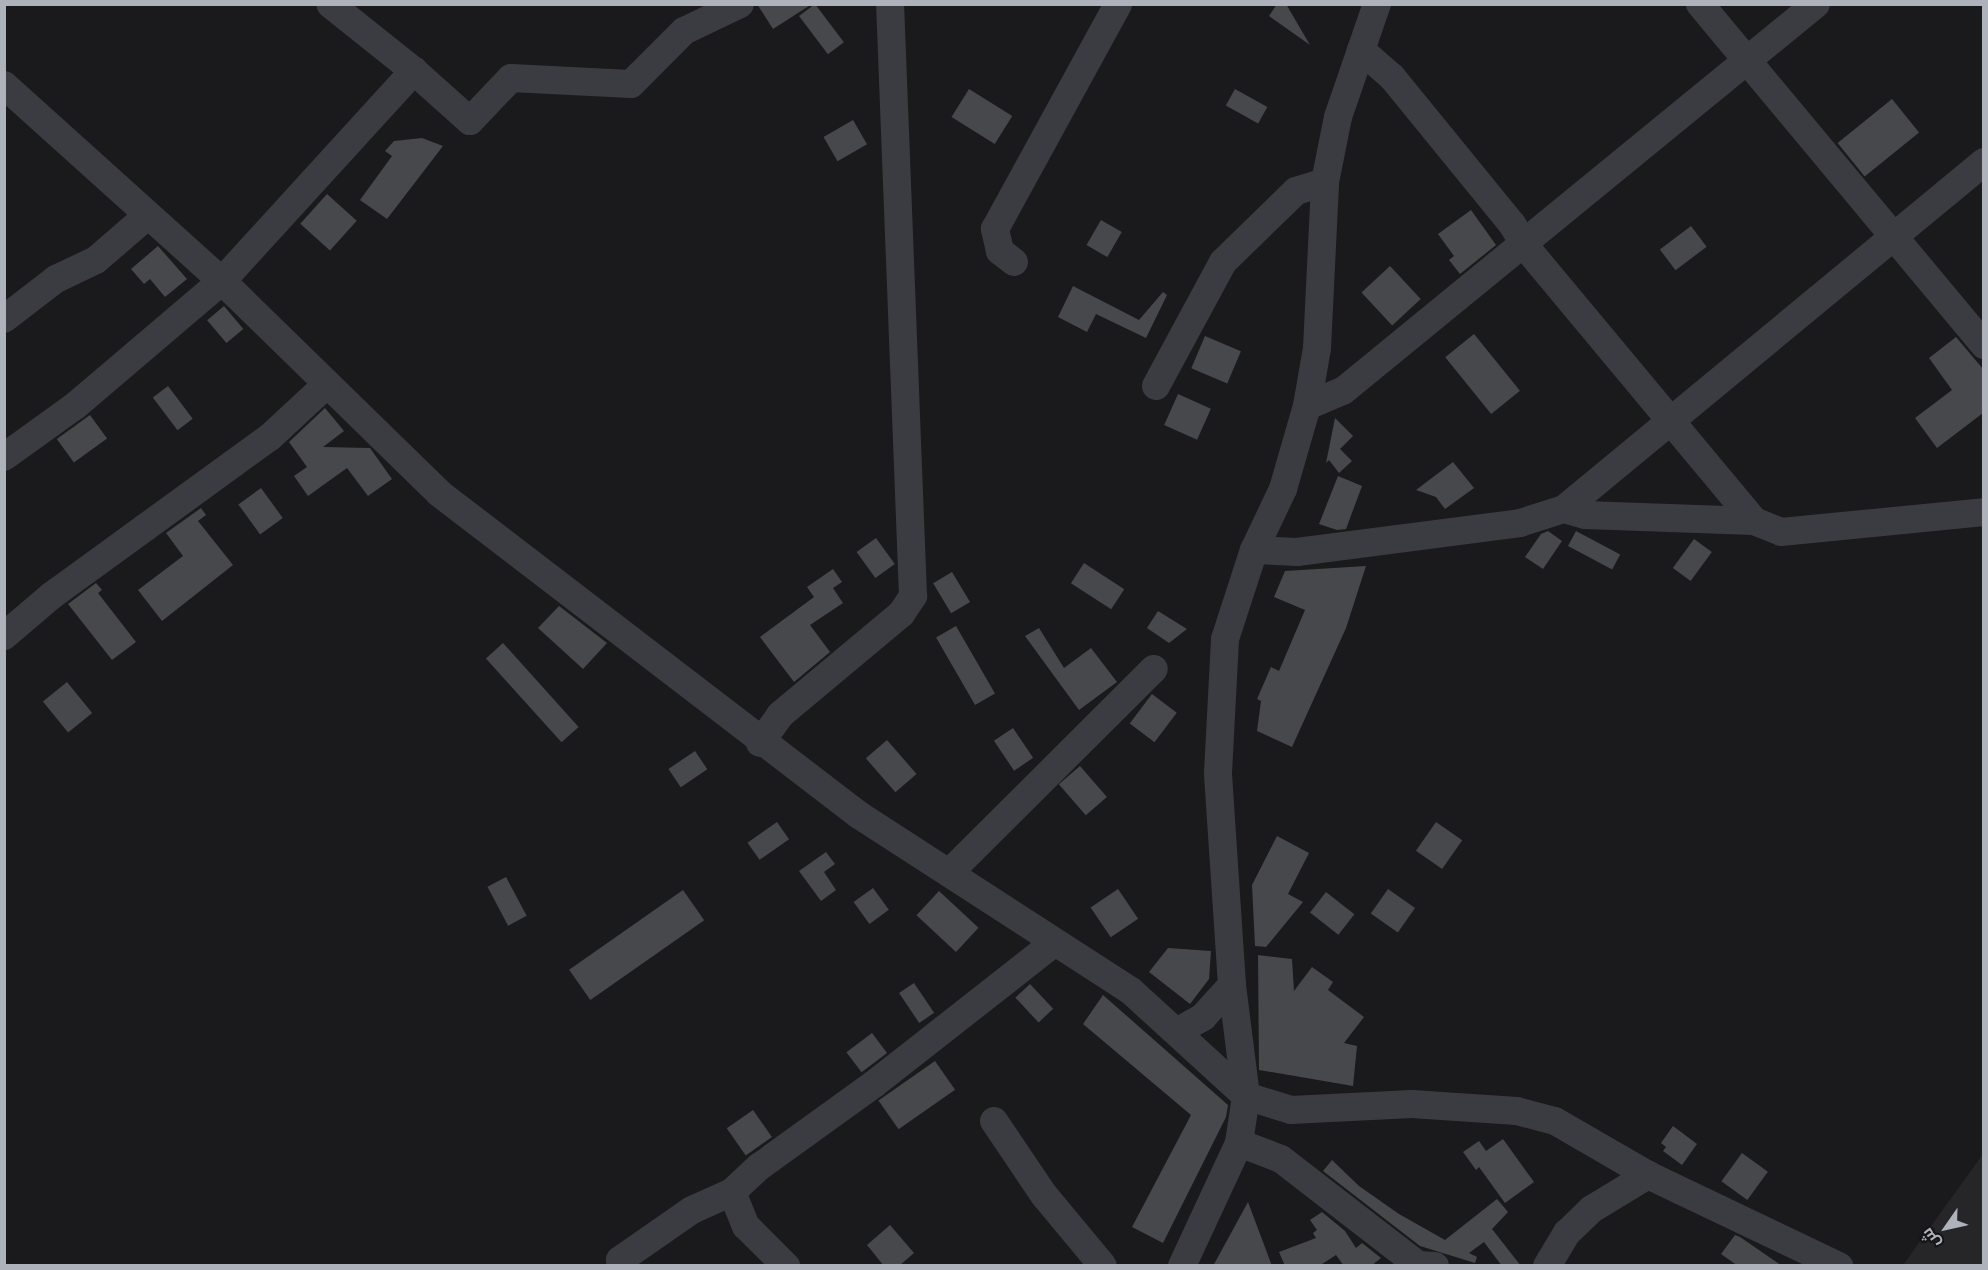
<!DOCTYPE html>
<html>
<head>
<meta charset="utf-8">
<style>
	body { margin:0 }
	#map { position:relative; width:1988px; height:1270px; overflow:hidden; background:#1a1a1c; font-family:"Source Sans 3",Cairo,sans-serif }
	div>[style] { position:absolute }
	.built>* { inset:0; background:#262629 }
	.building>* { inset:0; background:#47484c; transform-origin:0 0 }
	.minor>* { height:28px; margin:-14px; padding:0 14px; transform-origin:14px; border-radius:14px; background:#3b3c41 }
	span { translate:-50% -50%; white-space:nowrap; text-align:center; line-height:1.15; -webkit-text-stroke:6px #151517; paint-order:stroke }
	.frame { position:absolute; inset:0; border:6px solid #aeb2bb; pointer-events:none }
	.north { position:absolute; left:1916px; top:1198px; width:60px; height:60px; -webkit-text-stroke:4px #151517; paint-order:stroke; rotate:236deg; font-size:16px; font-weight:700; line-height:24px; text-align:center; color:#aeb2bb }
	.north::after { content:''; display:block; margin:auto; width:21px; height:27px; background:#aeb2bb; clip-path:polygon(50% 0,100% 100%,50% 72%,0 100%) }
</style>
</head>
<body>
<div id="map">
	<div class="built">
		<div style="clip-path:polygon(1983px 1154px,1983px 1265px,1903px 1265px)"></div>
	</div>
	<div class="building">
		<div style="clip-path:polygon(757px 4px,812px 4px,773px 29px)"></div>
		<div style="left:815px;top:4px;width:48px;height:20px;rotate:53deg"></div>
		<div style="clip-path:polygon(1277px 4px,1286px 4px,1310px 45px,1269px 16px)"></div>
		<div style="left:969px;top:89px;width:51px;height:33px;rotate:32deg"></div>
		<div style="left:1235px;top:89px;width:37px;height:19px;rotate:29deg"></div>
		<div style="left:1892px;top:99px;width:43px;height:70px;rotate:51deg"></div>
		<div style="left:853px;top:120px;width:28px;height:34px;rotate:60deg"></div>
		<div style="clip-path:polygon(422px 138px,443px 146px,387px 219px,360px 200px,392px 156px,385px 151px,394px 141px)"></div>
		<div style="left:327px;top:194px;width:40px;height:40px;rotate:42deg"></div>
		<div style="clip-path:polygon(1471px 210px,1496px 245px,1460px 274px,1449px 260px,1454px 256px,1438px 234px)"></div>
		<div style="left:1101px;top:220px;width:24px;height:29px;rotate:30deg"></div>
		<div style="left:1691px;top:226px;width:26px;height:39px;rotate:53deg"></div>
		<div style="clip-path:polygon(158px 246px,187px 279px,165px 297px,150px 279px,144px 284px,131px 269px)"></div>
		<div style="left:1390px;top:266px;width:45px;height:39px;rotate:47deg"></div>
		<div style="clip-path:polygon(1073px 286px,1139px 320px,1163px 292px,1167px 295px,1146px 338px,1096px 314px,1087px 332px,1058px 317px)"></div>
		<div style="left:224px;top:306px;width:30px;height:22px;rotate:50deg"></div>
		<div style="left:1474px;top:334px;width:73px;height:37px;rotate:51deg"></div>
		<div style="left:1205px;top:336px;width:39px;height:35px;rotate:23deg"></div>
		<div style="clip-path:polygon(1956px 337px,1983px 369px,1983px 413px,1937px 448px,1915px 418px,1952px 390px,1929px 358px)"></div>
		<div style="left:168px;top:386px;width:41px;height:19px;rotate:53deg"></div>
		<div style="left:1178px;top:394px;width:36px;height:34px;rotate:24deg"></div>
		<div style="clip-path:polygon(325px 408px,344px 431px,323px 447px,370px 448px,392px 479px,368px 496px,347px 468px,308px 496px,294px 476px,307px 467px,289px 442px)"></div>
		<div style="left:90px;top:415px;width:29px;height:41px;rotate:54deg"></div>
		<div style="clip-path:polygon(1335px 418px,1353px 436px,1340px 449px,1352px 461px,1339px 473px,1329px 460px,1326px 463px)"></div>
		<div style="clip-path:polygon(1453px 462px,1474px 488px,1445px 509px,1436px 497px,1416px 490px)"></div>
		<div style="clip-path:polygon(1338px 476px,1362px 486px,1346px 529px,1337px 530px,1319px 524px)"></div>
		<div style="left:261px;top:488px;width:37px;height:28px;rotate:54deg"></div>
		<div style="clip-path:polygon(201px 508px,206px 515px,198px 521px,233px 565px,162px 621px,138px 590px,183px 556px,166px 533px)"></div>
		<div style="clip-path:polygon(1548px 531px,1562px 541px,1543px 569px,1525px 557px,1541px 534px)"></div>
		<div style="left:1576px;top:531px;width:50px;height:17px;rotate:28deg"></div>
		<div style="left:876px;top:538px;width:32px;height:24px;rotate:54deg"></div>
		<div style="left:1694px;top:539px;width:22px;height:36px;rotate:36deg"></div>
		<div style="left:1084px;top:563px;width:48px;height:24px;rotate:33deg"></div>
		<div style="clip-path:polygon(1366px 566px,1346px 628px,1292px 747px,1257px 731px,1261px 701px,1257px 699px,1271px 667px,1279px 671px,1305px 610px,1274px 597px,1285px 571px)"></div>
		<div style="clip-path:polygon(833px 569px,842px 582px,833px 588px,843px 603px,810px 625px,830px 652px,794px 682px,760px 637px,814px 597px,807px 587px)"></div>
		<div style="left:952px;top:572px;width:35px;height:22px;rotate:59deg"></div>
		<div style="clip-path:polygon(96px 583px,102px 590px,98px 593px,136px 642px,112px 660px,68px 604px)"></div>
		<div style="clip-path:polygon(559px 606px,607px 643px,583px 669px,538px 628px)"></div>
		<div style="clip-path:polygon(1158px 611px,1187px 629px,1169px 643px,1147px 628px)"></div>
		<div style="left:956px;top:626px;width:78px;height:23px;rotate:60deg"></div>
		<div style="clip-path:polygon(1039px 628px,1064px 668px,1091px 648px,1117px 682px,1079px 710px,1025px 636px)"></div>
		<div style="left:503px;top:643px;width:113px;height:23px;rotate:48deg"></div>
		<div style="left:67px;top:682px;width:40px;height:31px;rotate:51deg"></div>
		<div style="left:1152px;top:694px;width:31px;height:37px;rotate:37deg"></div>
		<div style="left:1013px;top:728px;width:36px;height:23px;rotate:56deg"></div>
		<div style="left:887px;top:740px;width:45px;height:28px;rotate:49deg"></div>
		<div style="left:695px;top:751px;width:22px;height:32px;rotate:56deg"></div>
		<div style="left:1080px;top:766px;width:41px;height:28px;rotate:49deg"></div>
		<div style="left:777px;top:822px;width:21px;height:36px;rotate:55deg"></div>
		<div style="left:1436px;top:822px;width:32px;height:35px;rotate:35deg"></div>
		<div style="clip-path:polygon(1277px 836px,1309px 853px,1288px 894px,1303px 902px,1266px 947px,1255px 946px,1252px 885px)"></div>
		<div style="clip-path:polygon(826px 852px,835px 864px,824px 872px,836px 890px,821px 901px,799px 871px)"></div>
		<div style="left:506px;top:877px;width:44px;height:21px;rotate:62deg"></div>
		<div style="left:873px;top:888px;width:27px;height:24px;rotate:54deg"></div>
		<div style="left:1118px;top:889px;width:36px;height:33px;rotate:56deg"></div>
		<div style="left:1388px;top:889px;width:33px;height:30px;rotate:35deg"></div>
		<div style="left:683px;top:890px;width:37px;height:139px;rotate:55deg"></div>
		<div style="left:939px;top:891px;width:54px;height:33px;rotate:43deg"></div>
		<div style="left:1326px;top:892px;width:36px;height:26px;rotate:38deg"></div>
		<div style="clip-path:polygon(1168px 948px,1211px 951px,1209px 979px,1190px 1004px,1149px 972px)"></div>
		<div style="clip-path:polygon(1258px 955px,1292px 959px,1294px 991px,1312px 967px,1333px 982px,1328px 990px,1364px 1017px,1344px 1043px,1357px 1046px,1353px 1086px,1259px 1070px)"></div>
		<div style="left:914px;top:983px;width:36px;height:18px;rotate:56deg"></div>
		<div style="left:1030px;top:984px;width:34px;height:20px;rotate:47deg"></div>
		<div style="clip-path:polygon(1103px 995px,1228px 1105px,1226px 1117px,1163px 1243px,1132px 1227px,1191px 1115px,1083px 1024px)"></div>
		<div style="left:872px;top:1033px;width:25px;height:32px;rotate:53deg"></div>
		<div style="left:935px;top:1061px;width:35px;height:69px;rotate:55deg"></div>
		<div style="left:753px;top:1110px;width:33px;height:32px;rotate:55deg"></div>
		<div style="clip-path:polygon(1673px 1126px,1697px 1144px,1682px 1165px,1663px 1151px,1666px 1147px,1661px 1143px)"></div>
		<div style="clip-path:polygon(1503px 1139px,1534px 1182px,1505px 1203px,1479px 1167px,1476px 1170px,1463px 1152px,1479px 1141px,1486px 1151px)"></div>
		<div style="left:1742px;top:1153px;width:32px;height:35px;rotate:36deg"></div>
		<div style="clip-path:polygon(1332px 1160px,1359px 1186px,1399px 1214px,1445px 1240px,1497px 1199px,1508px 1212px,1492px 1229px,1521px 1266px,1502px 1266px,1484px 1242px,1469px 1253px,1477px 1257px,1475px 1263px,1420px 1246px,1323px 1171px)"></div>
		<div style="clip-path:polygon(1248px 1202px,1272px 1266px,1213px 1266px)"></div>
		<div style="clip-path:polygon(1322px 1212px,1345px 1231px,1356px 1248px,1362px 1243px,1381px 1258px,1371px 1266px,1344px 1266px,1336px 1255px,1319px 1266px,1285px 1266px,1279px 1252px,1316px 1238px,1313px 1233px,1317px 1230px,1310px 1220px)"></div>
		<div style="clip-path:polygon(890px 1225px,914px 1253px,899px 1266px,884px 1266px,867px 1245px)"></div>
		<div style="clip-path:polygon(1735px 1235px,1740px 1237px,1782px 1266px,1738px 1266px,1721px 1254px)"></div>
	</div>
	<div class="minor">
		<div style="left:1700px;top:4px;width:444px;rotate:50.2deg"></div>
		<div style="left:1361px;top:50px;width:41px;rotate:41.1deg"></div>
		<div style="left:1392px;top:77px;width:190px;rotate:50.8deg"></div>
		<div style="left:1512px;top:224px;width:26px;rotate:59deg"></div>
		<div style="left:1525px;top:246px;width:358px;rotate:50.2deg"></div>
		<div style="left:1754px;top:521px;width:29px;rotate:22deg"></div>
		<div style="left:1781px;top:532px;width:204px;rotate:-5.6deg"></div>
		<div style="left:414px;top:71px;width:75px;rotate:41.8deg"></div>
		<div style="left:470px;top:121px;width:59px;rotate:-46.4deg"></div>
		<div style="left:511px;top:78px;width:120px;rotate:2.9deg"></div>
		<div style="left:631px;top:84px;width:75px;rotate:-45deg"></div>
		<div style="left:684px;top:31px;width:62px;rotate:-25.7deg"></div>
		<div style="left:4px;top:85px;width:293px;rotate:42deg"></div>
		<div style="left:222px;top:281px;width:303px;rotate:44.3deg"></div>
		<div style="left:439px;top:493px;width:529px;rotate:37.48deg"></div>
		<div style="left:859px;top:815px;width:324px;rotate:32.9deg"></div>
		<div style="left:1131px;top:991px;width:156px;rotate:42.4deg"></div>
		<div style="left:1246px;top:1096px;width:47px;rotate:17.3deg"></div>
		<div style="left:1291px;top:1110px;width:121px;rotate:-2.8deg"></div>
		<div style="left:1412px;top:1104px;width:105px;rotate:3.8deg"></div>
		<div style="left:1517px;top:1111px;width:39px;rotate:15deg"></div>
		<div style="left:1555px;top:1121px;width:108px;rotate:30.1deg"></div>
		<div style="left:1648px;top:1175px;width:212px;rotate:25.5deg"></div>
		<div style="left:1014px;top:262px;width:18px;rotate:-142deg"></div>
		<div style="left:1000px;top:251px;width:23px;rotate:-103deg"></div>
		<div style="left:995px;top:229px;width:256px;rotate:-61.3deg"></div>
		<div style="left:4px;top:319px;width:66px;rotate:-37.6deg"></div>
		<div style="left:56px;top:279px;width:44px;rotate:-25.4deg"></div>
		<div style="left:96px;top:260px;width:67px;rotate:-40.8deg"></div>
		<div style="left:1156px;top:386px;width:141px;rotate:-61.6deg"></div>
		<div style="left:1223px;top:262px;width:102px;rotate:-44.2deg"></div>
		<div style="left:1296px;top:191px;width:30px;rotate:-17deg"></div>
		<div style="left:1307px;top:406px;width:39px;rotate:-23deg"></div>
		<div style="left:1343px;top:391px;width:611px;rotate:-39.29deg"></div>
		<div style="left:4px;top:457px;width:87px;rotate:-35.7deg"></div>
		<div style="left:75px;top:406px;width:193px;rotate:-40.4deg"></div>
		<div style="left:222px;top:281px;width:285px;rotate:-47.6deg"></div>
		<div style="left:414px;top:71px;width:107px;rotate:-141.4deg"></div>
		<div style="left:1564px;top:509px;width:22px;rotate:16deg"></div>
		<div style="left:1585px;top:515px;width:169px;rotate:2deg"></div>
		<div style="left:1254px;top:550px;width:43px;rotate:2.7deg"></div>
		<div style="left:1297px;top:552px;width:225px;rotate:-7.4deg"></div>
		<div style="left:1520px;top:523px;width:46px;rotate:-17.7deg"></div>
		<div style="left:1564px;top:509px;width:545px;rotate:-39.56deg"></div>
		<div style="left:4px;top:636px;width:62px;rotate:-40.4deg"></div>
		<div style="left:51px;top:596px;width:271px;rotate:-36deg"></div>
		<div style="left:270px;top:437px;width:78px;rotate:-42.9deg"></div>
		<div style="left:760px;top:743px;width:34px;rotate:-54deg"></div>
		<div style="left:780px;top:715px;width:158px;rotate:-39.9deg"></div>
		<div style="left:901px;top:614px;width:22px;rotate:-56deg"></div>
		<div style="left:913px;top:596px;width:592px;rotate:-92.22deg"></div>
		<div style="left:949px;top:873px;width:289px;rotate:-44.9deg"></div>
		<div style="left:1178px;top:1031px;width:29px;rotate:-29deg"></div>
		<div style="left:1203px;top:1017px;width:43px;rotate:-47.8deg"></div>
		<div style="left:994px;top:1121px;width:89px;rotate:56deg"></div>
		<div style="left:1044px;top:1195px;width:92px;rotate:50.3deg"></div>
		<div style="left:1239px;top:1143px;width:45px;rotate:20.9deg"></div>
		<div style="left:1281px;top:1159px;width:173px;rotate:37.7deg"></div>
		<div style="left:1418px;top:1265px;width:17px;rotate:3deg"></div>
		<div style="left:732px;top:1192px;width:37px;rotate:68deg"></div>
		<div style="left:746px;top:1226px;width:57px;rotate:45deg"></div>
		<div style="left:621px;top:1266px;width:6px;rotate:-99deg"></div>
		<div style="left:620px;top:1260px;width:88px;rotate:-34.8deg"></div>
		<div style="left:692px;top:1210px;width:44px;rotate:-24.2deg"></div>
		<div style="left:732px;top:1192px;width:37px;rotate:-43deg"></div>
		<div style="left:759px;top:1167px;width:142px;rotate:-35.8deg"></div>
		<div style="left:874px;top:1084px;width:230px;rotate:-38.1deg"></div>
		<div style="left:1182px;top:1266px;width:136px;rotate:-65.1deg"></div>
		<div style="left:1239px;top:1143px;width:48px;rotate:-81.5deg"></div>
		<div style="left:1246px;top:1096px;width:112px;rotate:-97.2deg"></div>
		<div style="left:1232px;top:985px;width:212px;rotate:-93.8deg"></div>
		<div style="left:1218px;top:773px;width:134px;rotate:-87deg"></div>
		<div style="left:1225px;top:639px;width:94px;rotate:-72deg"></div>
		<div style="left:1254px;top:550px;width:68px;rotate:-64.6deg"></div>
		<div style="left:1283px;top:489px;width:86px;rotate:-73.9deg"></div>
		<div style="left:1307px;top:406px;width:59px;rotate:-80.2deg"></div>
		<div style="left:1317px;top:348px;width:166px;rotate:-87.2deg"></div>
		<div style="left:1325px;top:182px;width:66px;rotate:-78.7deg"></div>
		<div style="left:1338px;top:117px;width:120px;rotate:-71deg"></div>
		<div style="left:1547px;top:1266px;width:39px;rotate:-59deg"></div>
		<div style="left:1567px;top:1233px;width:35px;rotate:-44deg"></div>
		<div style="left:1592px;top:1209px;width:66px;rotate:-31.3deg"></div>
	</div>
	<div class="frame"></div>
	<div class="north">ش</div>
</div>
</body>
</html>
